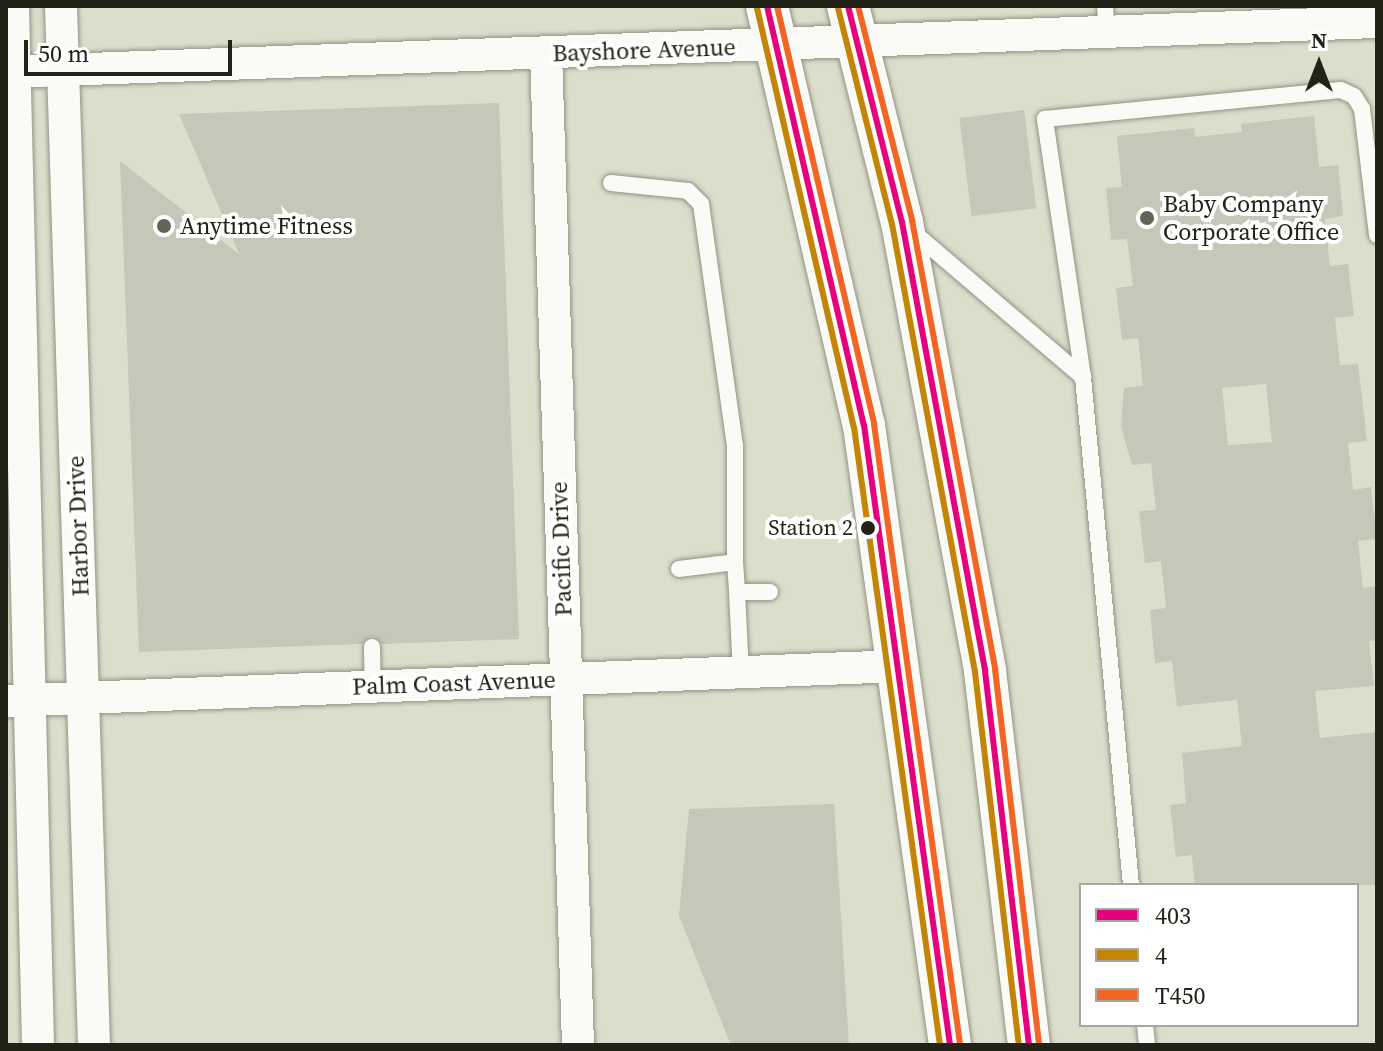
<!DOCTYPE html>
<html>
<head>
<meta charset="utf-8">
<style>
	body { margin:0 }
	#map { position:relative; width:1383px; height:1051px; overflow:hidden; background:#dcddca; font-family:"Source Serif 4",serif }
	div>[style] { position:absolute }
	.building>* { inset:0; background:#c3c8b9; transform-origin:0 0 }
	.roads { filter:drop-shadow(0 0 2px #929385) drop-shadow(0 0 2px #929385) }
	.service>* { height:16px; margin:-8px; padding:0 8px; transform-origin:8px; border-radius:8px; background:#fafaf7 }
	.minor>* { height:32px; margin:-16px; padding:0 16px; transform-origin:16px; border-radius:16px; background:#fafaf7 }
	.tertiary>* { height:42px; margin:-21px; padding:0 21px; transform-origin:21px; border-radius:21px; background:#fafaf7 }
	.bus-1>* { height:6px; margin:-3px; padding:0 3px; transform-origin:3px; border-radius:3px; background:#e5007d }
	.bus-2>* { height:6px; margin:-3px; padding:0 3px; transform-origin:3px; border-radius:3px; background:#c28506 }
	.bus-3>* { height:6px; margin:-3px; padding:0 3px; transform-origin:3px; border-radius:3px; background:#f26522 }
	.dots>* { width:22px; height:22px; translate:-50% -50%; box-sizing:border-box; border:4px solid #fff; border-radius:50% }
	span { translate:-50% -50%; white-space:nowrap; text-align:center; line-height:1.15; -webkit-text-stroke:8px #fff; paint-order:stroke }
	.bus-label { font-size:22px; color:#222316 }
	.right { translate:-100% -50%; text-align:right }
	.street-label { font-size:24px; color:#222316 }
	.poi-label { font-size:24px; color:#222316 }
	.left { translate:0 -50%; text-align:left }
	.frame { position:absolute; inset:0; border:8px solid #222316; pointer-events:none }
	.legend { position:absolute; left:1079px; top:883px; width:280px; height:144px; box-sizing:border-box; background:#fff; border:2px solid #a7a7a2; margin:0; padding:10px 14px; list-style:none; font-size:24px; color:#222316 }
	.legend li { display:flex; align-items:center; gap:16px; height:40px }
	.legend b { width:40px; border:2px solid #a7a7a2 }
	.north { position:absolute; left:1279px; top:24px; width:80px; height:80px; -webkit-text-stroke:6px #fff; paint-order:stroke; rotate:0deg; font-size:22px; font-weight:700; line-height:32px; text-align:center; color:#222316 }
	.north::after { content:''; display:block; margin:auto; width:28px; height:36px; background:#222316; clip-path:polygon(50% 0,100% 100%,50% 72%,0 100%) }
	.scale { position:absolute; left:24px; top:40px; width:208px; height:36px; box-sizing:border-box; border:4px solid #222316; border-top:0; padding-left:10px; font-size:24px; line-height:28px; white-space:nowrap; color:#222316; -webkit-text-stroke:6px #fff; paint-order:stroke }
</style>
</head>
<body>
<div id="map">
	<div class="building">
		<div style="clip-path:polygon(499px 103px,519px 639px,382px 644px,371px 636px,362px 644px,139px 652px,120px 161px,239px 254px,179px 114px)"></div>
		<div style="left:1024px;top:110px;width:99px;height:65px;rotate:83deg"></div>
		<div style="clip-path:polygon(evenodd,1314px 116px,1319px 167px,1338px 165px,1343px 216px,1325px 219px,1330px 266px,1348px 264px,1354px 316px,1335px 318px,1340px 365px,1358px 364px,1367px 441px,1348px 443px,1353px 490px,1371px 487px,1377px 539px,1358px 541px,1363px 588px,1377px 586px,1377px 640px,1369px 641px,1374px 686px,1315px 691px,1320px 738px,1377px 732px,1377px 885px,1195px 885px,1192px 855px,1176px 857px,1170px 805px,1186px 803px,1182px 753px,1242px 746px,1237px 700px,1177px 706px,1172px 661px,1155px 663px,1150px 610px,1166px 608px,1161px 561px,1145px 563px,1139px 511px,1156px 510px,1151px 463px,1132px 465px,1121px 427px,1124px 388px,1143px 386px,1138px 338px,1122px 340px,1116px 288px,1133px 286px,1127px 239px,1111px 240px,1106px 188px,1122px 187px,1117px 136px,1194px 128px,1195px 137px,1242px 132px,1241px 124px,1314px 116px,1266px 384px,1272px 442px,1228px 445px,1222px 388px,1266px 384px)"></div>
		<div style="clip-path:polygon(834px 804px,849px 1045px,731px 1045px,679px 916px,689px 809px)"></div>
	</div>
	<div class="roads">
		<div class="service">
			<div style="left:1105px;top:6px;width:27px;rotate:86deg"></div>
			<div style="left:611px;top:183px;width:77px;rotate:5.9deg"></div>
			<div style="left:688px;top:191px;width:18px;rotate:45deg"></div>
			<div style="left:701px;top:204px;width:244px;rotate:82deg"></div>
			<div style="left:735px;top:446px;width:116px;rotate:90deg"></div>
			<div style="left:912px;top:231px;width:225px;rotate:40.5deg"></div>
			<div style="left:679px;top:569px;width:56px;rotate:-7.1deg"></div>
			<div style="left:735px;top:562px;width:30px;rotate:86deg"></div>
			<div style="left:737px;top:592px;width:33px"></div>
			<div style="left:737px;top:592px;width:81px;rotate:87.2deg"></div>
			<div style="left:372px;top:647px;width:39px;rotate:89deg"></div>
			<div style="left:1131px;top:885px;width:510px;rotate:-95.4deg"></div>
			<div style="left:1083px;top:377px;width:261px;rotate:-98.4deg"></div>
			<div style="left:1045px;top:119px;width:297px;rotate:-5.6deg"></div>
			<div style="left:1341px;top:90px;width:14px;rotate:25deg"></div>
			<div style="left:1354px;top:96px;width:15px;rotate:58deg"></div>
			<div style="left:1362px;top:109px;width:127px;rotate:83.2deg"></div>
			<div style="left:1145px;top:1025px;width:20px;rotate:84deg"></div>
		</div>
		<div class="minor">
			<div style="left:13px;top:6px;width:1039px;rotate:88.62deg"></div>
			<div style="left:61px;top:6px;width:1040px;rotate:88.18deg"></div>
			<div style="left:546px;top:54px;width:992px;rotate:88.15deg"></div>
			<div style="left:6px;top:72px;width:1372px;rotate:-2.09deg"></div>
			<div style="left:6px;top:701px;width:896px;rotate:-2.24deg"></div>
		</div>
		<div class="tertiary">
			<div style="left:767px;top:6px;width:430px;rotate:77deg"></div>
			<div style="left:864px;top:425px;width:626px;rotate:82.1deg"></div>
			<div style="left:848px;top:6px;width:223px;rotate:76deg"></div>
			<div style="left:902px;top:222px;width:457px;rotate:79.5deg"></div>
			<div style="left:985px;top:671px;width:377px;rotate:83.3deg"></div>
		</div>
	</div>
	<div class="bus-1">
		<div style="left:767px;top:6px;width:430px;rotate:77deg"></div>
		<div style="left:864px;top:425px;width:626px;rotate:82.1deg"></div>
		<div style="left:848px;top:6px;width:223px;rotate:76deg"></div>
		<div style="left:902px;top:222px;width:457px;rotate:79.5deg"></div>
		<div style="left:985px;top:671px;width:377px;rotate:83.3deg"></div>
	</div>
	<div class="bus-2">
		<div style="left:757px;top:8px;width:430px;rotate:77deg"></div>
		<div style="left:854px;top:427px;width:624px;rotate:82.08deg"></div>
		<div style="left:838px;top:8px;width:223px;rotate:76deg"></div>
		<div style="left:892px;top:224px;width:456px;rotate:79.5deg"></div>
		<div style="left:975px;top:672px;width:376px;rotate:83.3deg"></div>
	</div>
	<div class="bus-3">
		<div style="left:777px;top:6px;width:429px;rotate:76.9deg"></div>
		<div style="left:874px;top:424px;width:626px;rotate:82.1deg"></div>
		<div style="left:858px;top:6px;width:221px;rotate:75.8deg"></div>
		<div style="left:912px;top:220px;width:457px;rotate:79.5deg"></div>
		<div style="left:995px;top:669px;width:378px;rotate:83.3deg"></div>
	</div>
	<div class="dots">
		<div style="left:1147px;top:218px;background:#636455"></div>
		<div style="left:164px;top:226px;background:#636455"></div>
		<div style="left:868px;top:528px;background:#222316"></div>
	</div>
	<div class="bus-label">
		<span class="right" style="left:853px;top:528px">Station 2</span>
	</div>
	<div class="street-label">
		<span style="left:644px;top:50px;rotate:-2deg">Bayshore Avenue</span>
		<span style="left:78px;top:526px;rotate:-92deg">Harbor Drive</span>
		<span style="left:561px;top:549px;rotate:-92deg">Pacific Drive</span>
		<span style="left:454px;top:683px;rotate:-2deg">Palm Coast Avenue</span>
	</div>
	<div class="poi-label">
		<span class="left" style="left:1163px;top:218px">Baby Company<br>Corporate Office</span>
		<span class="left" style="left:180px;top:226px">Anytime Fitness</span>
	</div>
	<div class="frame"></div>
	<ul class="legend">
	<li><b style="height:10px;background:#e5007d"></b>403</li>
	<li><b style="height:10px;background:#c28506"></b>4</li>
	<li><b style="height:10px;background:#f26522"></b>T450</li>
	</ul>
	<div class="north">N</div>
	<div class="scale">50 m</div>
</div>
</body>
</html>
